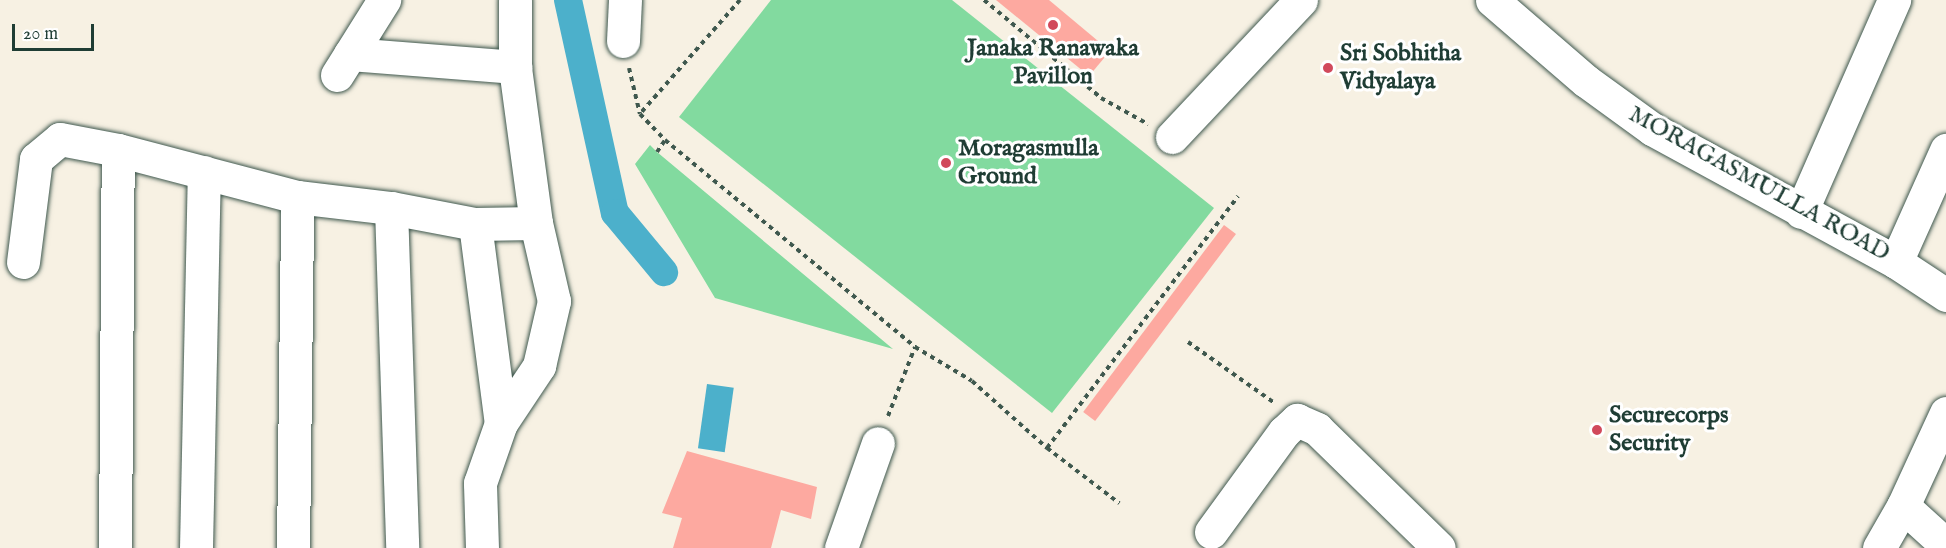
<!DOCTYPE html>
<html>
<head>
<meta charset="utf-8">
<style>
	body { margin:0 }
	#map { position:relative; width:1946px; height:548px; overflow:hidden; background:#f7f1e3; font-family:"IM FELL English",serif }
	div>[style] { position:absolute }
	.green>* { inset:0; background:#82da9f }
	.water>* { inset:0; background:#4cb0cb; transform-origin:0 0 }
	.canal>* { height:28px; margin:-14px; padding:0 14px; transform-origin:14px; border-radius:14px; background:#4cb0cb }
	.building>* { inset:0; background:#fda9a0; transform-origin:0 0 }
	.path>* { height:4px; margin-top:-2px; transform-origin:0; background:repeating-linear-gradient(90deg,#3f584e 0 4.5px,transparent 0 9px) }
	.roads { filter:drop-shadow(0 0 2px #3f584e) drop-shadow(0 0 2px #3f584e) }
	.minor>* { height:33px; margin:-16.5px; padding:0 16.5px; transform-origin:16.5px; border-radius:16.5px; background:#fff }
	.dots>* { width:16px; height:16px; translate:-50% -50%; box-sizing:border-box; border:3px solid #fff; border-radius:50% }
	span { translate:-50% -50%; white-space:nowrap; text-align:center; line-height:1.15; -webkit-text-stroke:6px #fff; paint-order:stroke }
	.poi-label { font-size:24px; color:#1f3d34; font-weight:700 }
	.left { translate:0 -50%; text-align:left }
	.street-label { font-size:24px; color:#1f3d34 }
	.scale { position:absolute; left:12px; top:24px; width:82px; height:27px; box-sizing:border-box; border:3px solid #1f3d34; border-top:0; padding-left:8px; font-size:18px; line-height:21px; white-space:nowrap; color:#1f3d34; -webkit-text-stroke:4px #fff; paint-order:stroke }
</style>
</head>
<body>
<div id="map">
	<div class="green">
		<div style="clip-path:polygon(771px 0,952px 0,1214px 208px,1052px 413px,679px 117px)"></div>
		<div style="clip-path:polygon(650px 145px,657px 152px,893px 349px,715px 298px,635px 164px)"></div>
	</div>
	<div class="water">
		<div style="left:707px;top:384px;width:27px;height:65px;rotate:8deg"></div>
	</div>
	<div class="canal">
		<div style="left:568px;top:0;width:218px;rotate:77.6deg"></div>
		<div style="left:615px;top:213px;width:77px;rotate:50.3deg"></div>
	</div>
	<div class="building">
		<div style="clip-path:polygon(996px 0,1049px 0,1110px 51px,1089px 76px)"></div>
		<div style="left:1224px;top:225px;width:15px;height:234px;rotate:37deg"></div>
		<div style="clip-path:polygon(687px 451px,817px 487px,811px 519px,781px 510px,771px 548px,673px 548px,682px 518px,662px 513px)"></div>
	</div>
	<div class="path">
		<div style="left:740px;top:0;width:152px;rotate:131.3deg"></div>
		<div style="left:640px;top:114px;width:36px;rotate:46deg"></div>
		<div style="left:665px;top:140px;width:325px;rotate:39.6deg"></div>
		<div style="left:915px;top:347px;width:66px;rotate:30.8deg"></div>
		<div style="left:972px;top:381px;width:101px;rotate:41.8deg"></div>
		<div style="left:1047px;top:448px;width:91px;rotate:37.4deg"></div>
		<div style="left:984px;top:0;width:153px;rotate:39.9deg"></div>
		<div style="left:1101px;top:98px;width:54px;rotate:29deg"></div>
		<div style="left:629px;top:68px;width:47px;rotate:76.6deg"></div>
		<div style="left:657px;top:152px;width:14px;rotate:-56deg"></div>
		<div style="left:1188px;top:342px;width:104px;rotate:35.2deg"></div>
		<div style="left:888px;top:416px;width:74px;rotate:-68.6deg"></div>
		<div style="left:1047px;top:448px;width:316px;rotate:-52.8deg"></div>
	</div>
	<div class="roads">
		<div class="minor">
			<div style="left:1492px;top:0;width:124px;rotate:40.8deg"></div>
			<div style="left:1586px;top:81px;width:82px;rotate:36deg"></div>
			<div style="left:1652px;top:129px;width:278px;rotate:28.6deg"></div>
			<div style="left:1896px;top:262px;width:60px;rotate:33.4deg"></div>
			<div style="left:623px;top:41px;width:41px;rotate:-87.2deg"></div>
			<div style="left:350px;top:54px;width:166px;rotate:4.5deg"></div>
			<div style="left:337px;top:75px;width:89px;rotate:-57.9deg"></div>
			<div style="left:1172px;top:137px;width:188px;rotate:-46.7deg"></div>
			<div style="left:391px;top:208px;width:340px;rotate:88.1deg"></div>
			<div style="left:1801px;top:212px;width:232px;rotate:-66.3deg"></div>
			<div style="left:475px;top:224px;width:201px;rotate:82.6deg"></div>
			<div style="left:23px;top:262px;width:104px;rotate:-82.8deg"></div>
			<div style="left:36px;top:159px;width:31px;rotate:-40deg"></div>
			<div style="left:60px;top:139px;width:59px;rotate:10.7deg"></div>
			<div style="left:118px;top:150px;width:185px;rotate:14.7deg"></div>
			<div style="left:297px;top:197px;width:95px;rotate:6.7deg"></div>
			<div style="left:391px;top:208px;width:86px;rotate:10.8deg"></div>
			<div style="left:475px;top:224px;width:61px;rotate:-0.9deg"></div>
			<div style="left:1896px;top:262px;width:123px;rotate:-65.9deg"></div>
			<div style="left:1946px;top:413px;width:102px;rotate:114.8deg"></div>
			<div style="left:1903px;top:506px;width:58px;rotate:42.2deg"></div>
			<div style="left:1211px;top:532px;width:124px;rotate:-53.9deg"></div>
			<div style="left:1284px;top:432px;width:18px;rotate:-43deg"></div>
			<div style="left:1297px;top:420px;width:22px;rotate:24deg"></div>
			<div style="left:1317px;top:429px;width:170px;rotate:44.3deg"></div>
			<div style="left:115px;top:548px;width:398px;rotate:-89.6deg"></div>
			<div style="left:196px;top:548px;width:376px;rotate:-88.8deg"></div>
			<div style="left:293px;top:548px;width:351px;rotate:-89.3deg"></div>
			<div style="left:482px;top:548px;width:65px;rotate:-91.8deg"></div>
			<div style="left:480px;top:483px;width:64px;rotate:-70.7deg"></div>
			<div style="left:501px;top:423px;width:69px;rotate:-56.3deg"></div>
			<div style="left:539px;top:366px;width:67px;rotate:-77deg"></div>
			<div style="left:554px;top:301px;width:80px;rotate:-103deg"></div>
			<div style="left:536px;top:223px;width:157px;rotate:-97.7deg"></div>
			<div style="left:515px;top:67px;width:67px;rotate:-90deg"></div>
			<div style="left:841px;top:548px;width:111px;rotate:-70.6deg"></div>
			<div style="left:1879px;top:548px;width:48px;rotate:-60.3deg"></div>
		</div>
	</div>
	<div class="dots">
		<div style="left:1053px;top:25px;background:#d1495b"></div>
		<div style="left:1328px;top:68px;background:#d1495b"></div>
		<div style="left:946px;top:163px;background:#d1495b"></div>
		<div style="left:1597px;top:430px;background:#d1495b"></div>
	</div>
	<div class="poi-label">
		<span style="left:1053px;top:63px">Janaka Ranawaka<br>Pavillon</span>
		<span class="left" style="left:1340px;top:68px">Sri Sobhitha<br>Vidyalaya</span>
		<span class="left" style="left:958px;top:163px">Moragasmulla<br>Ground</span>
		<span class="left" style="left:1609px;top:430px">Securecorps<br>Security</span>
	</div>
	<div class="street-label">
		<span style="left:1759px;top:184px;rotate:29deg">MORAGASMULLA ROAD</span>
	</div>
	<div class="scale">20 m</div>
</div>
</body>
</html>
